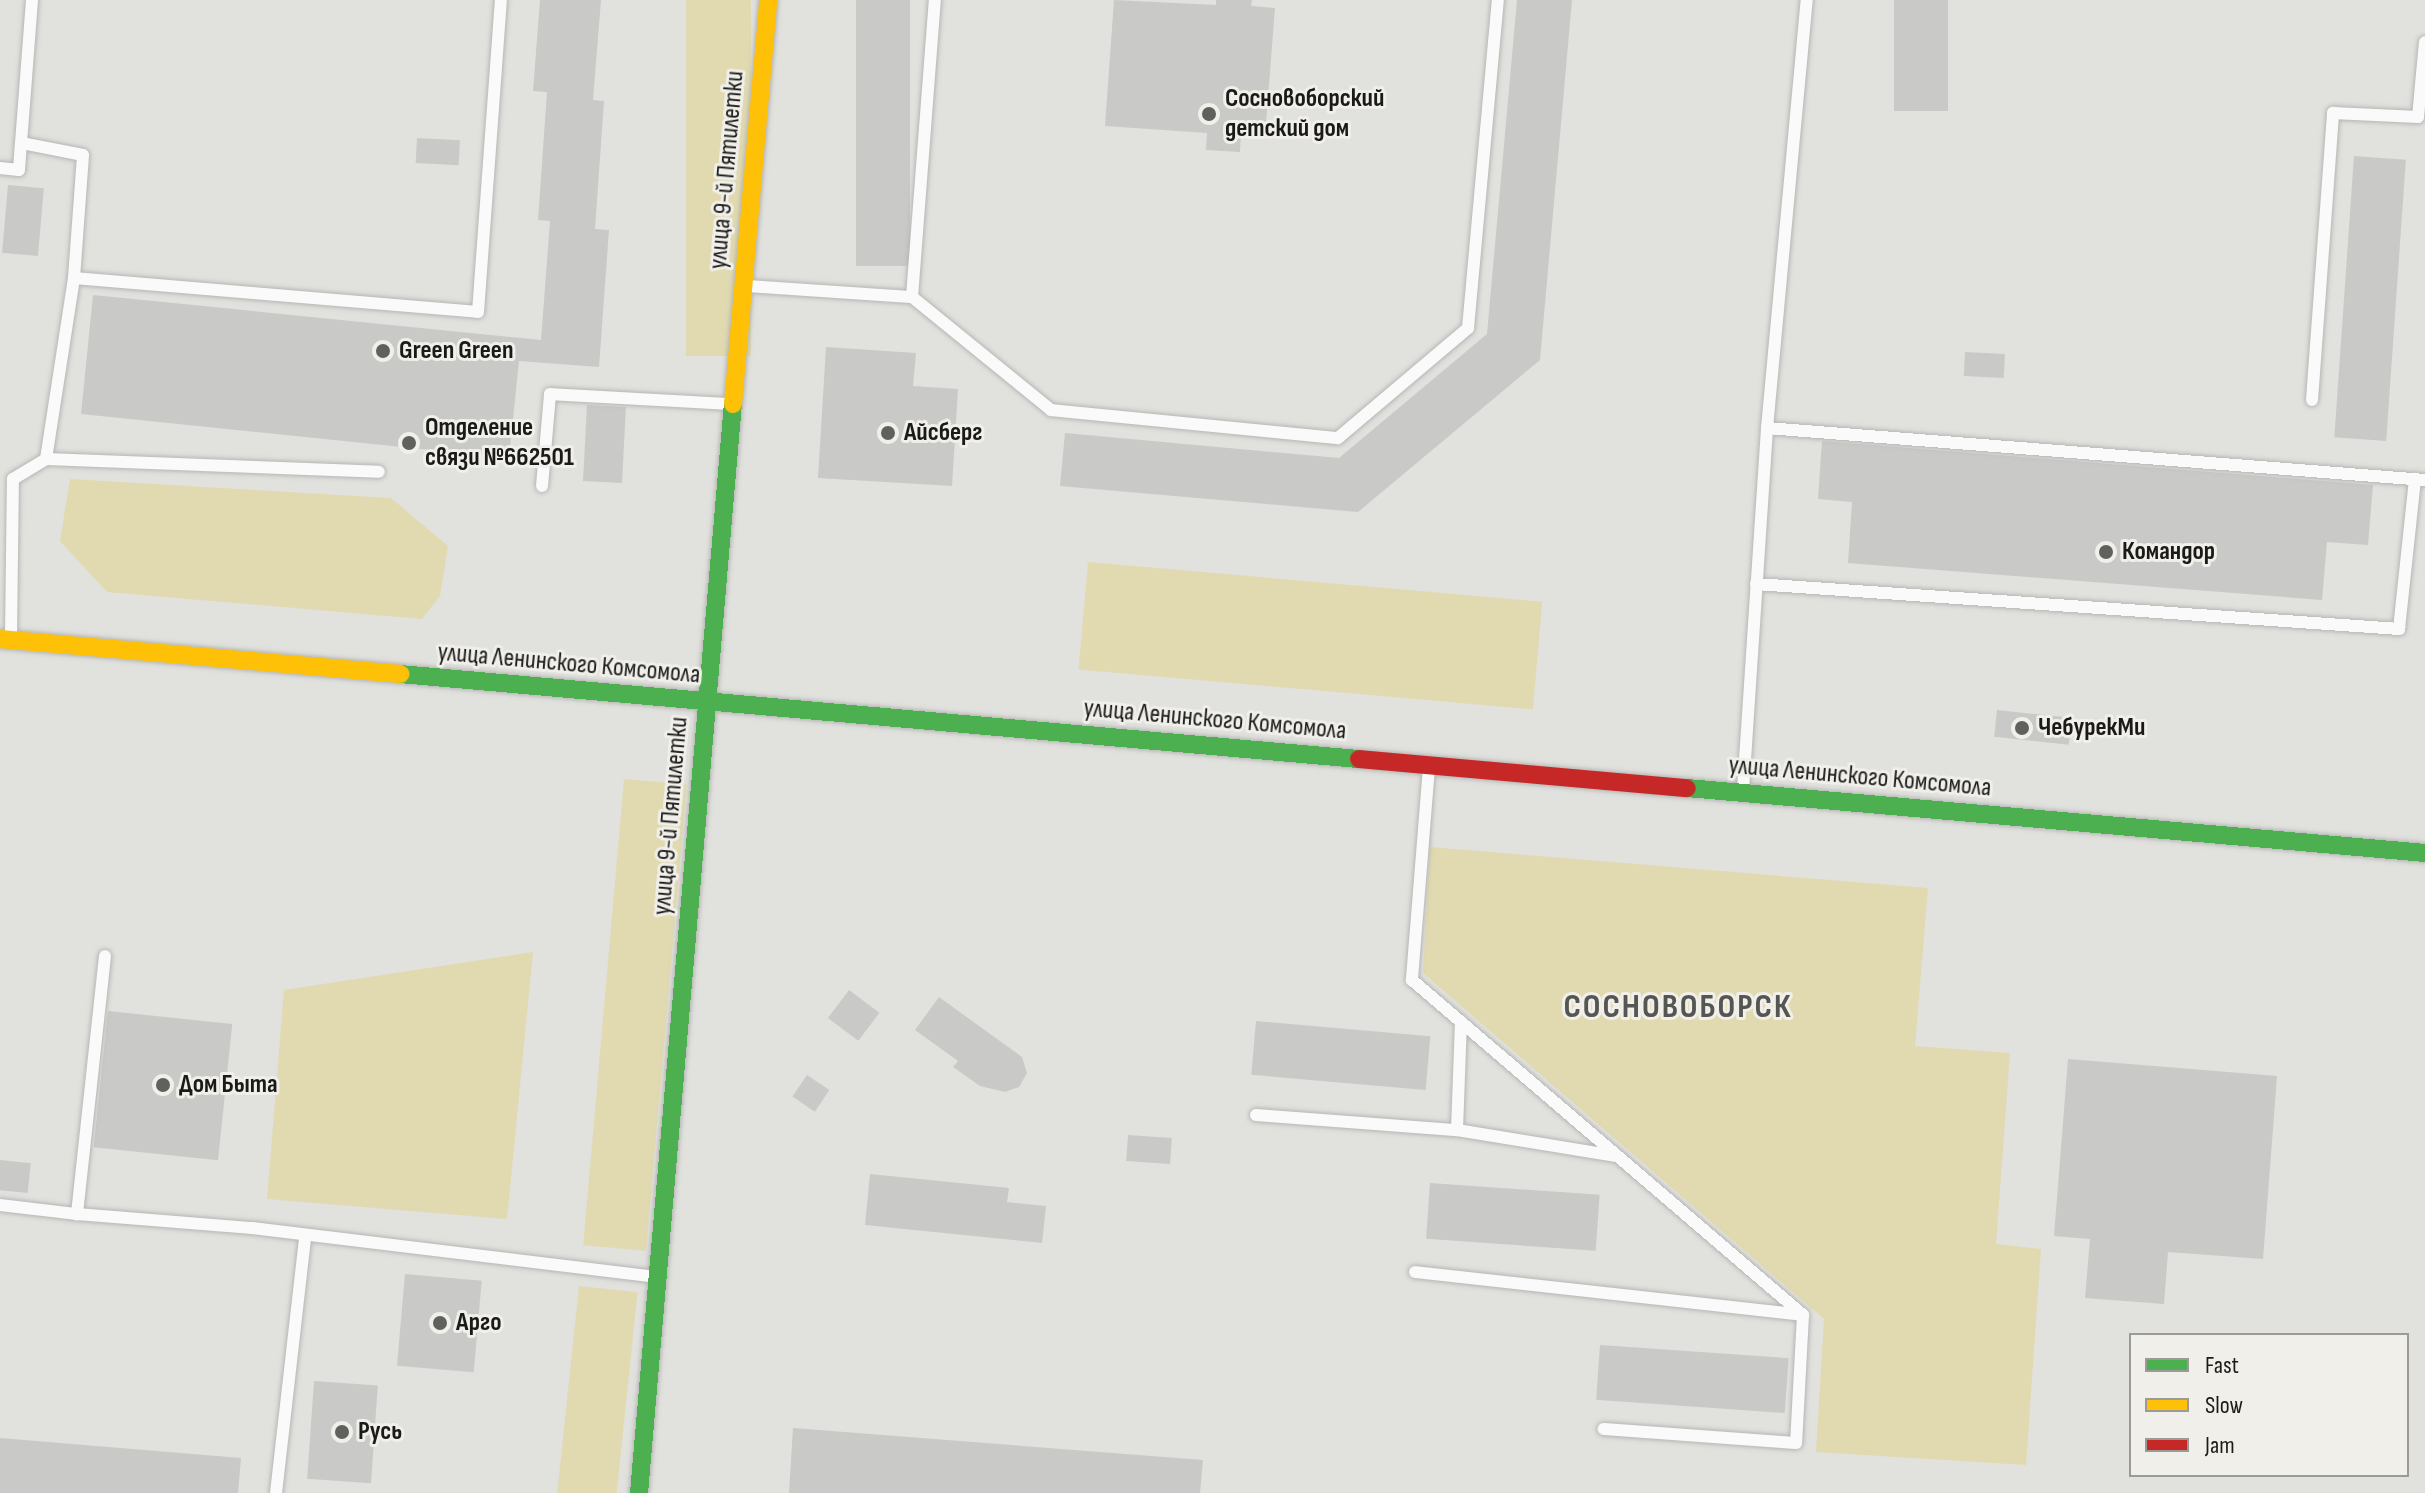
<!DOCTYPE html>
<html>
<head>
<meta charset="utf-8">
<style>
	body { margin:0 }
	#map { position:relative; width:2425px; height:1493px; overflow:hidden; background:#e1e1de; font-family:"Sofia Sans Condensed",sans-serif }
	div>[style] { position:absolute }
	.green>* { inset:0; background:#e1dab0; transform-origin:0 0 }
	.building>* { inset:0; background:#c9c9c8; transform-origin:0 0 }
	.roads { filter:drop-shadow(0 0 2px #b6b6b4) drop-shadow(0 0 2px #b6b6b4) }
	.lane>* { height:12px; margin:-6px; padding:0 6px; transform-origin:6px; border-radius:6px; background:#fafafa }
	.fast>* { height:18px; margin:-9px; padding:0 9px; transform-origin:9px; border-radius:9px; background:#4caf50 }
	.slow>* { height:18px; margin:-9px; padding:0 9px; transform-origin:9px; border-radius:9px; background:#ffc107 }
	.jam>* { height:18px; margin:-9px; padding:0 9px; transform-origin:9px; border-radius:9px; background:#c62828 }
	.dots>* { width:22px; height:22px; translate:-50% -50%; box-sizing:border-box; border:4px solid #f0efea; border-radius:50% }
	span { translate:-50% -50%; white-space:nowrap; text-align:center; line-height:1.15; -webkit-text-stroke:6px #f0efea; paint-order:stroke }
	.poi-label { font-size:26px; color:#1a1a18; font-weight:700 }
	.left { translate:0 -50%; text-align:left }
	.street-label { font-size:26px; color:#1a1a18 }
	.district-label { font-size:34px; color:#555551; font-weight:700; letter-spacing:2px }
	.legend { position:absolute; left:2129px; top:1333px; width:280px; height:144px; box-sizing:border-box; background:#f0efea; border:2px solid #9a9a96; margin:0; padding:10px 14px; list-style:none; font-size:24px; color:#1a1a18 }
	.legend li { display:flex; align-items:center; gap:16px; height:40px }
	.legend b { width:40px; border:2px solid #9a9a96 }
</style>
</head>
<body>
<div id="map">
	<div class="green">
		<div style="left:686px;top:0;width:65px;height:356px"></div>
		<div style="clip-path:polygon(70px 479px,391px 498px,448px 546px,440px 596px,422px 619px,107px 592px,60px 541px)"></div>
		<div style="left:1088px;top:562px;width:456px;height:108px;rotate:5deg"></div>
		<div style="left:624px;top:779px;width:63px;height:468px;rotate:5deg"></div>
		<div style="clip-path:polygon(1430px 847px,1928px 888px,1915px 1046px,2010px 1053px,1996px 1244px,2041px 1249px,2026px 1465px,1816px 1452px,1824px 1319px,1423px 973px)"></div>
		<div style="clip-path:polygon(533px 952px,507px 1219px,267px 1199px,284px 990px)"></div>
		<div style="left:579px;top:1286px;width:59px;height:208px;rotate:6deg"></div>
	</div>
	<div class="building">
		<div style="clip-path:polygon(540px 0,601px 0,593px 100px,604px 101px,595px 229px,609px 230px,599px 367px,519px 361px,509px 458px,81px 414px,93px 295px,541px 340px,550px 221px,538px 220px,547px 92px,533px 91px)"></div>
		<div style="left:856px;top:0;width:54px;height:266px"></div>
		<div style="clip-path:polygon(1114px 0,1216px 5px,1216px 0,1252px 0,1251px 6px,1275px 8px,1265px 136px,1241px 134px,1240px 152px,1206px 150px,1207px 133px,1105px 126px)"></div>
		<div style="clip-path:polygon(1517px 0,1572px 0,1540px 360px,1358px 512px,1060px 486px,1065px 433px,1339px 458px,1487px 334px)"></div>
		<div style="left:1894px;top:0;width:54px;height:111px"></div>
		<div style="left:417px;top:138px;width:43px;height:25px;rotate:3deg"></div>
		<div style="left:2354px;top:156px;width:52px;height:282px;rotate:4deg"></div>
		<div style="left:8px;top:185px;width:36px;height:68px;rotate:5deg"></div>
		<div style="clip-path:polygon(826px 347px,916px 353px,913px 386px,958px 389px,952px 486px,818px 478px)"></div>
		<div style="left:1965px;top:352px;width:40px;height:24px;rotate:3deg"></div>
		<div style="left:587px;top:405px;width:39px;height:76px;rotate:3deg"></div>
		<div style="clip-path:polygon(1822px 441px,2373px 485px,2368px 545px,2327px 542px,2322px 600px,1848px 563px,1852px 502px,1818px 499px)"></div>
		<div style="left:1997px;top:710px;width:75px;height:27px;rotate:6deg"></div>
		<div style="left:849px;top:990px;width:38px;height:35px;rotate:37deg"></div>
		<div style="clip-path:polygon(939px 997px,1022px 1057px,1027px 1073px,1019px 1087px,1005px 1092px,980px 1086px,953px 1067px,958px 1061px,915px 1030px)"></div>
		<div style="left:108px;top:1011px;width:125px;height:137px;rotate:6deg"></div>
		<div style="left:1256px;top:1021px;width:175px;height:54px;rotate:5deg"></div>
		<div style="clip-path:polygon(2068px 1059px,2277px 1076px,2263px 1259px,2168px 1252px,2164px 1304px,2085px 1298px,2090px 1239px,2054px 1236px)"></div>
		<div style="left:807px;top:1075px;width:27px;height:26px;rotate:34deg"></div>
		<div style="left:1128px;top:1135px;width:44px;height:26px;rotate:4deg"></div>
		<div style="left:0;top:1160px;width:31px;height:30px;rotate:6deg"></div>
		<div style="clip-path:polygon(870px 1174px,1009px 1188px,1007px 1202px,1046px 1206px,1042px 1243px,865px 1225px)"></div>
		<div style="left:1430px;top:1183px;width:170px;height:56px;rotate:4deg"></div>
		<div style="left:405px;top:1274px;width:77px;height:92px;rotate:5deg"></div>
		<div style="left:1600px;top:1345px;width:189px;height:55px;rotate:4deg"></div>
		<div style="left:314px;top:1381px;width:64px;height:98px;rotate:4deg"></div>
		<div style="clip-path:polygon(793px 1428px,1203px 1460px,1200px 1493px,789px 1493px)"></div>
		<div style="clip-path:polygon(0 1438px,241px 1458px,238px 1493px,0 1493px)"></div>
	</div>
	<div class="roads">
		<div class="lane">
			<div style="left:0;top:168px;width:19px;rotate:6deg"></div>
			<div style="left:19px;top:170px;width:27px;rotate:-86deg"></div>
			<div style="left:74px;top:278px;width:405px;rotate:4.8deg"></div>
			<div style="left:478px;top:312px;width:313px;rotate:-85.8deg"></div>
			<div style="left:746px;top:286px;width:166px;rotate:3.8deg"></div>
			<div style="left:912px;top:297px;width:179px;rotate:39.1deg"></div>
			<div style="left:1051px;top:410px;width:288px;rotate:5.6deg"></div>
			<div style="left:1338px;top:438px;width:170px;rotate:-40.2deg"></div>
			<div style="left:1468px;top:328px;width:329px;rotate:-84.8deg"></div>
			<div style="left:912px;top:297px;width:298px;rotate:-85.6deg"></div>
			<div style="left:2312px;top:400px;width:288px;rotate:-85.8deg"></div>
			<div style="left:2333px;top:113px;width:85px;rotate:2.7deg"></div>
			<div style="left:2418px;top:117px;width:75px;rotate:-84.7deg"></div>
			<div style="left:1767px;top:428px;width:660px;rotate:4.52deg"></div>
			<div style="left:46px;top:459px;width:333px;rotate:2.2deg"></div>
			<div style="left:542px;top:486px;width:92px;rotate:-85deg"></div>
			<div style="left:550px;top:394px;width:180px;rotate:3.2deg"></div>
			<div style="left:1756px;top:584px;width:645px;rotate:4deg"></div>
			<div style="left:2399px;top:629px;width:151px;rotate:-83.9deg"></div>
			<div style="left:11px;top:637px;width:158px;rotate:-89.3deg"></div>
			<div style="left:13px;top:479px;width:39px;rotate:-31deg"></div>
			<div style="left:46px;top:459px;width:183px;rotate:-81.2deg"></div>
			<div style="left:74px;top:278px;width:123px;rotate:-85.8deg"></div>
			<div style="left:83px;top:155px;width:63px;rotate:-169deg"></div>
			<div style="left:21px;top:143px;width:143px;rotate:-85.6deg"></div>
			<div style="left:1429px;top:767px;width:214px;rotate:94.6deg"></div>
			<div style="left:1412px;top:980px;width:515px;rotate:40.59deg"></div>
			<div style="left:1803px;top:1315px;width:128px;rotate:93.1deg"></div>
			<div style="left:1796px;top:1443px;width:193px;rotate:-175.8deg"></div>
			<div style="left:1743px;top:790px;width:363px;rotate:-86.2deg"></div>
			<div style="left:1767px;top:428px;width:430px;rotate:-84.7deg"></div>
			<div style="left:105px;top:956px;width:260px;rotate:96.2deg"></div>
			<div style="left:77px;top:1214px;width:176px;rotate:4.6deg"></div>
			<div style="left:252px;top:1228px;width:405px;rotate:6.9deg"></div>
			<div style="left:1256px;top:1115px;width:202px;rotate:4.3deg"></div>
			<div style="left:1457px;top:1130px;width:160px;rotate:9.3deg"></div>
			<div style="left:1457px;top:1130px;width:108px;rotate:-87.9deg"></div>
			<div style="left:0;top:1205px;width:78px;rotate:6.7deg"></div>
			<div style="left:1415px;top:1272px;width:390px;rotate:6.3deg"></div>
			<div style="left:276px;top:1493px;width:258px;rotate:-83.5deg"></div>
		</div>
		<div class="fast">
			<div style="left:400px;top:674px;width:963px;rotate:5.07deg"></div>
			<div style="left:1687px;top:788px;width:741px;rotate:5.03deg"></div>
			<div style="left:639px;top:1493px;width:1093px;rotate:-85.07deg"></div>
		</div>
		<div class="slow">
			<div style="left:733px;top:404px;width:406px;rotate:-85deg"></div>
			<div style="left:0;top:639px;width:402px;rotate:5deg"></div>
		</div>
		<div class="jam">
			<div style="left:1359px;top:759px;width:329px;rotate:5.1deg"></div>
		</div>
	</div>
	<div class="dots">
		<div style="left:1209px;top:114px;background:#60605d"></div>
		<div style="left:383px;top:351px;background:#60605d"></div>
		<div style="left:888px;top:433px;background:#60605d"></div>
		<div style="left:409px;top:443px;background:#60605d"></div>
		<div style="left:2106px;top:552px;background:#60605d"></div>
		<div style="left:2022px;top:728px;background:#60605d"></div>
		<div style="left:163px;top:1085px;background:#60605d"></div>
		<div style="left:440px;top:1323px;background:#60605d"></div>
		<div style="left:342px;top:1432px;background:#60605d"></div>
	</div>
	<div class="poi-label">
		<span class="left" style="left:1225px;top:114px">Сосновоборский<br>детский дом</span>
		<span class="left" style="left:399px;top:351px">Green Green</span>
		<span class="left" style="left:425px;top:443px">Отделение<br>связи №662501</span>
		<span class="left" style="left:904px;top:433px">Айсберг</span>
		<span class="left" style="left:2122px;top:552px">Командор</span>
		<span class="left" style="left:2038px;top:728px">ЧебурекМи</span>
		<span class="left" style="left:179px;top:1085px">Дом Быта</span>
		<span class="left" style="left:456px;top:1323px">Арго</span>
		<span class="left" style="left:358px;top:1432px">Русь</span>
	</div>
	<div class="street-label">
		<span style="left:727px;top:170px;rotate:-85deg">улица 9-й Пятилетки</span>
		<span style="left:569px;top:664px;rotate:5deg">улица Ленинского Комсомола</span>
		<span style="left:1215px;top:720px;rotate:5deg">улица Ленинского Комсомола</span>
		<span style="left:1860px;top:777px;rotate:5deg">улица Ленинского Комсомола</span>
		<span style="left:671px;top:816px;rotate:-85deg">улица 9-й Пятилетки</span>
	</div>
	<div class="district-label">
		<span style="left:1678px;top:1007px">СОСНОВОБОРСК</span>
	</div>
	<ul class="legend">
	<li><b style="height:10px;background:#4caf50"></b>Fast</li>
	<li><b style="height:10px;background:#ffc107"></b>Slow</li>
	<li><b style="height:10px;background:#c62828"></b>Jam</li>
	</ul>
</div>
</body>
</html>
